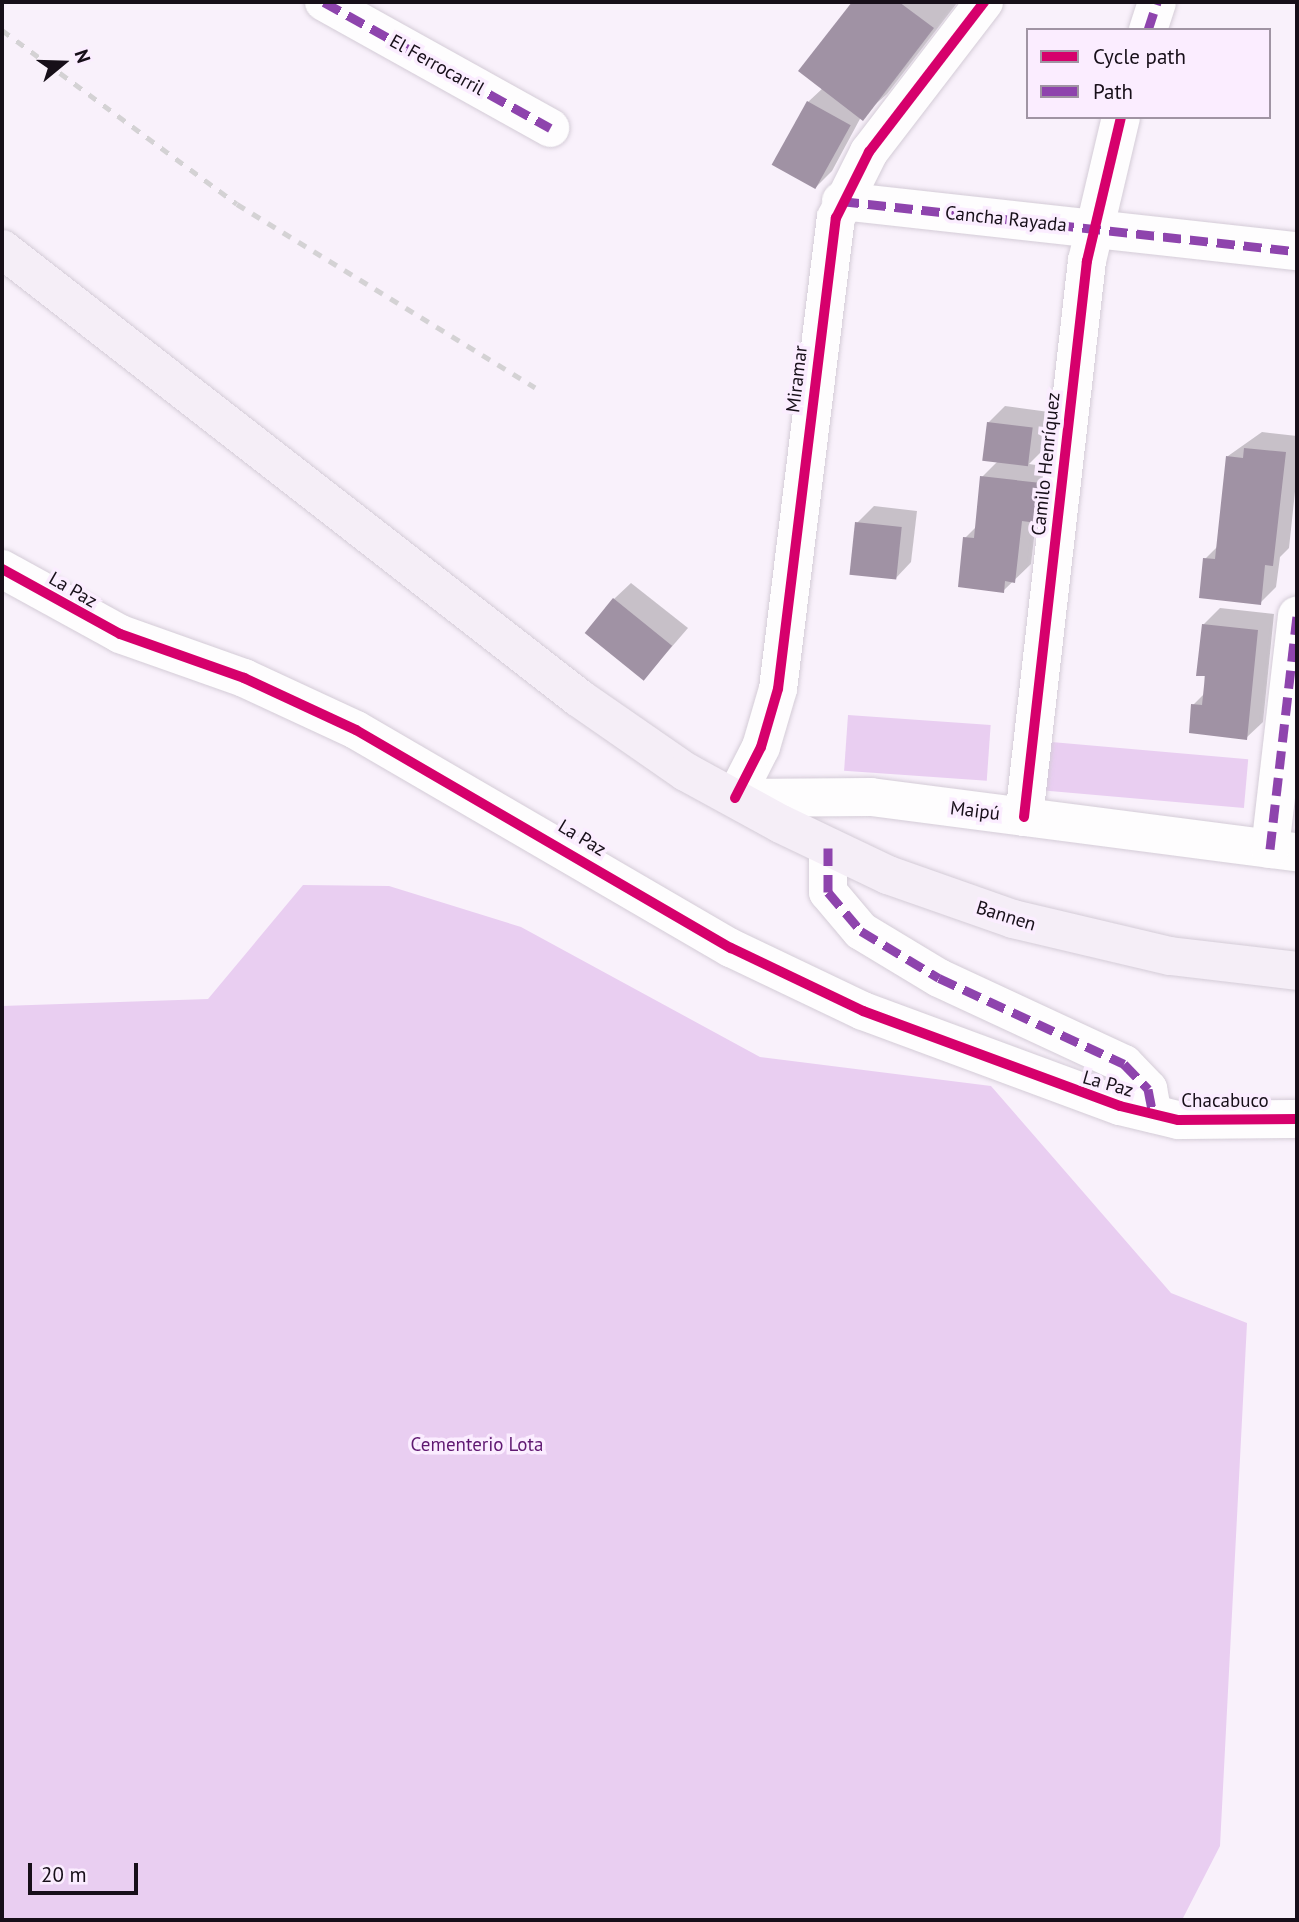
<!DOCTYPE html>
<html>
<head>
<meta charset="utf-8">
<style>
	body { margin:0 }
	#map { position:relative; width:1299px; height:1922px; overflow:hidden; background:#f9f1fb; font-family:"PT Sans",sans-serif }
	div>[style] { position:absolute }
	.green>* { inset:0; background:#e9cef1; transform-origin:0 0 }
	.shadow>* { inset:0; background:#0003 }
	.building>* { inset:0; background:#a092a4; transform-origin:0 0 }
	.roads { filter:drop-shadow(0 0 2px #d4ccd7) drop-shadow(0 0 2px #d4ccd7) }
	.minor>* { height:38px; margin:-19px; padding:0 19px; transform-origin:19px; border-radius:19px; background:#fefdfe }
	.major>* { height:38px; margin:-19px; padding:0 19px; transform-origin:19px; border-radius:19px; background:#f5eef7 }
	.rail>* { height:5px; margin-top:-2.5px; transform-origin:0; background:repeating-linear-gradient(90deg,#d4d2d4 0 9px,transparent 0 18px) }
	.quiet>* { height:9px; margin-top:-4.5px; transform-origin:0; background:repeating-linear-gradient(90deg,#8e44ad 0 18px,transparent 0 27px) }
	.cycleway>* { height:10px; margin:-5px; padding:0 5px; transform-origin:5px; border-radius:5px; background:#d6006c }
	span { translate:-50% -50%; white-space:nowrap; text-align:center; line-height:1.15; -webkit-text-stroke:7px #fbedff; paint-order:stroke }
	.street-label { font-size:19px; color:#170f19 }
	.park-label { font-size:19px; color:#5f1871 }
	.frame { position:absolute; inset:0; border:4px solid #170f19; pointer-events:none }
	.legend { position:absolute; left:1026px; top:28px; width:245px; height:91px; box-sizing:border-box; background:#fbedff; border:2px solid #a094a3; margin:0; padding:9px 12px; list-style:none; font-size:21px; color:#170f19 }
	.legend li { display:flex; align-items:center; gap:14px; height:35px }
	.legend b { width:35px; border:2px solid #a094a3 }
	.north { position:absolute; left:28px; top:28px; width:70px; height:70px; -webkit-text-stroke:5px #fbedff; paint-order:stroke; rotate:71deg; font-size:19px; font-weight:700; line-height:28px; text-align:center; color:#170f19 }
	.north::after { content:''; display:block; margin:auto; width:24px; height:32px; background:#170f19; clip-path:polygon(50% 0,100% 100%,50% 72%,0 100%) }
	.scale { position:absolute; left:28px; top:1863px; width:110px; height:32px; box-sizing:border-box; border:4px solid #170f19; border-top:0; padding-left:9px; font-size:21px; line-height:24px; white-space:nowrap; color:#170f19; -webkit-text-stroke:5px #fbedff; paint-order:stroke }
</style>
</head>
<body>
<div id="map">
	<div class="green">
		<div style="left:848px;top:715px;width:143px;height:56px;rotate:4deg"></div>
		<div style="left:1040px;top:741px;width:209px;height:49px;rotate:5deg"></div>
		<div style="clip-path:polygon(303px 885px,389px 886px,521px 927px,760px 1057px,991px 1086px,1171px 1293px,1247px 1323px,1220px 1846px,1182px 1920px,2px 1920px,2px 1006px,208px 999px)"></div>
	</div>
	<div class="shadow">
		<div style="clip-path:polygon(854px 2px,957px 3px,887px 94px,861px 117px,832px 171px,816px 187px,808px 102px,823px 88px,801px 71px)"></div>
		<div style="clip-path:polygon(1005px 406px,1049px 412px,1045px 448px,1029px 464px,1057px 468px,1053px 504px,1036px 521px,1031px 564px,1003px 591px,965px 538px,977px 526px,982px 477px,998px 461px,988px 423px)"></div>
		<div style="clip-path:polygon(1262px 432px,1297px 436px,1297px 473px,1289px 548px,1280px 557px,1276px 587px,1260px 603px,1205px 559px,1218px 546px,1228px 456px)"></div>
		<div style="clip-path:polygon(874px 506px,917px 511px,911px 562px,895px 579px,857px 523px)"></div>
		<div style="clip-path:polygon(631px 583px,688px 628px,644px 679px,614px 599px)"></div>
		<div style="clip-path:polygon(1220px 608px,1274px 614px,1263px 722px,1246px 738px,1193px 705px,1205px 693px,1203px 625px)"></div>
	</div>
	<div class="building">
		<div style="clip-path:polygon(852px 2px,899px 2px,934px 28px,863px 121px,798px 71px)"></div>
		<div style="left:807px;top:101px;width:50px;height:73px;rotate:29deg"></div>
		<div style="left:987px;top:422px;width:46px;height:39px;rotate:7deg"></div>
		<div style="clip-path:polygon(1244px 448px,1286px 452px,1273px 566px,1265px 565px,1261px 605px,1199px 598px,1203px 558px,1215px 559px,1226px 456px,1243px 458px)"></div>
		<div style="clip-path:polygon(980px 476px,1041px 483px,1037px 523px,1022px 521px,1015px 583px,1005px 581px,1004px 593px,958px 587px,963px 537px,974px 538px)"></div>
		<div style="left:855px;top:522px;width:47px;height:53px;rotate:6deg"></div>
		<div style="left:613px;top:598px;width:76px;height:45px;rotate:39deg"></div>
		<div style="clip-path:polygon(1202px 624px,1258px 630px,1247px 740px,1189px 733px,1191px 704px,1202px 705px,1205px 676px,1196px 676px)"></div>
	</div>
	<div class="roads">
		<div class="minor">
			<div style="left:324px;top:2px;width:259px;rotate:29.1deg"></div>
			<div style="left:1148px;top:30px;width:29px;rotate:-72deg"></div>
			<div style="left:841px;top:201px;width:459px;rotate:6.3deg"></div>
			<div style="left:2px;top:569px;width:135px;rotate:28.8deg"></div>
			<div style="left:120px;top:634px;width:132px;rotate:19.5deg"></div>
			<div style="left:244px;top:678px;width:123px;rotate:24.9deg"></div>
			<div style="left:356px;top:730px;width:434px;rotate:30.2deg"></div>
			<div style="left:731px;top:948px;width:146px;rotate:25.5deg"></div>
			<div style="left:863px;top:1011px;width:274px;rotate:20.3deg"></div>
			<div style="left:1120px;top:1106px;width:60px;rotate:13.6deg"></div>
			<div style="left:1178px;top:1120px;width:119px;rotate:-0.5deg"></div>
			<div style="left:735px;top:798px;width:57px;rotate:-63deg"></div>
			<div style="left:761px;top:747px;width:60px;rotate:-73.7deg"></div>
			<div style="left:778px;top:689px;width:475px;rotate:-83deg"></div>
			<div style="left:836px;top:218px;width:74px;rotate:-63.4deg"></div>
			<div style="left:869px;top:152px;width:189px;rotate:-52.5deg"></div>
			<div style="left:735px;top:798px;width:136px;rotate:-0.4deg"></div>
			<div style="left:871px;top:797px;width:430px;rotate:7.4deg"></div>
			<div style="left:1024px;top:817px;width:560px;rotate:-83.54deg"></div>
			<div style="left:1087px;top:261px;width:148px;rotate:-76.7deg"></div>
			<div style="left:828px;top:848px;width:44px;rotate:90deg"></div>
			<div style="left:828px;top:892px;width:51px;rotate:49.8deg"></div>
			<div style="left:861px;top:931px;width:91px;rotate:31.1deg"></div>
			<div style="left:939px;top:978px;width:204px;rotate:24.9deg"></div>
			<div style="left:1124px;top:1064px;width:35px;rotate:46deg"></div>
			<div style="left:1148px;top:1089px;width:25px;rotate:79deg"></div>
			<div style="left:1270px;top:849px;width:235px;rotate:-83.4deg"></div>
		</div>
		<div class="major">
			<div style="left:2px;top:249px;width:731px;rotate:37.89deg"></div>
			<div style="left:579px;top:698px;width:130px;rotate:34.7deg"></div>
			<div style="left:686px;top:772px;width:108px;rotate:28.7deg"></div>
			<div style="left:781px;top:824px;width:119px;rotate:25.5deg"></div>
			<div style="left:888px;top:875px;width:133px;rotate:19.4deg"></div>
			<div style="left:1013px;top:919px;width:161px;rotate:13.3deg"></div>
			<div style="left:1170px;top:956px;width:128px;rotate:6.7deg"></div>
		</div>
	</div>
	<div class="rail">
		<div style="left:2px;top:30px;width:292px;rotate:36.5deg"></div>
		<div style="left:237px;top:204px;width:350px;rotate:31.6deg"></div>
	</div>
	<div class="quiet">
		<div style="left:324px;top:2px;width:259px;rotate:29.1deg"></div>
		<div style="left:1148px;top:30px;width:29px;rotate:-72deg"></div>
		<div style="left:841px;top:201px;width:459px;rotate:6.3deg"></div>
		<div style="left:828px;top:848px;width:44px;rotate:90deg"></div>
		<div style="left:828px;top:892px;width:51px;rotate:49.8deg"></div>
		<div style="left:861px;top:931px;width:91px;rotate:31.1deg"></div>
		<div style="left:939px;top:978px;width:204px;rotate:24.9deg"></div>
		<div style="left:1124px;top:1064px;width:35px;rotate:46deg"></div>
		<div style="left:1148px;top:1089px;width:25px;rotate:79deg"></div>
		<div style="left:1270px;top:849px;width:235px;rotate:-83.4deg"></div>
	</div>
	<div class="cycleway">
		<div style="left:2px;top:569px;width:135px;rotate:28.8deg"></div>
		<div style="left:120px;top:634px;width:132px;rotate:19.5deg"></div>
		<div style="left:244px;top:678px;width:123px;rotate:24.9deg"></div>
		<div style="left:356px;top:730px;width:434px;rotate:30.2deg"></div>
		<div style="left:731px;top:948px;width:146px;rotate:25.5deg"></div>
		<div style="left:863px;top:1011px;width:274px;rotate:20.3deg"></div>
		<div style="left:1120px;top:1106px;width:60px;rotate:13.6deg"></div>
		<div style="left:1178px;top:1120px;width:119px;rotate:-0.5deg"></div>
		<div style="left:735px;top:798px;width:57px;rotate:-63deg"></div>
		<div style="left:761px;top:747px;width:60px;rotate:-73.7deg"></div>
		<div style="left:778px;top:689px;width:475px;rotate:-83deg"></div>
		<div style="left:836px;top:218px;width:74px;rotate:-63.4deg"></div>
		<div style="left:869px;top:152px;width:189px;rotate:-52.5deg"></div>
		<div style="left:1024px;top:817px;width:560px;rotate:-83.54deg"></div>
		<div style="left:1087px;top:261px;width:148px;rotate:-76.7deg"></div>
	</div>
	<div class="street-label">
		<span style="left:437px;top:65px;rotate:29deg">El Ferrocarril</span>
		<span style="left:1006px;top:219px;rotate:6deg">Cancha Rayada</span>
		<span style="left:797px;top:379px;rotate:-83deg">Miramar</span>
		<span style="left:1046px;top:464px;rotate:-84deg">Camilo Henríquez</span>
		<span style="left:73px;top:590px;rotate:30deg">La Paz</span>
		<span style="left:975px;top:811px;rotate:7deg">Maipú</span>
		<span style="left:582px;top:838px;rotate:31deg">La Paz</span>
		<span style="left:1006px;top:916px;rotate:17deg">Bannen</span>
		<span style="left:1108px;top:1084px;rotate:16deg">La Paz</span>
		<span style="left:1225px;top:1101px">Chacabuco</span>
	</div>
	<div class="park-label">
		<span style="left:477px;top:1445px">Cementerio Lota</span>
	</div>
	<div class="frame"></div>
	<ul class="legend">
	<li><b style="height:9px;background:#d6006c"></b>Cycle path</li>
	<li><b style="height:9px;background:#8e44ad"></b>Path</li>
	</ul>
	<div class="north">N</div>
	<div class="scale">20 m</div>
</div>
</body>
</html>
